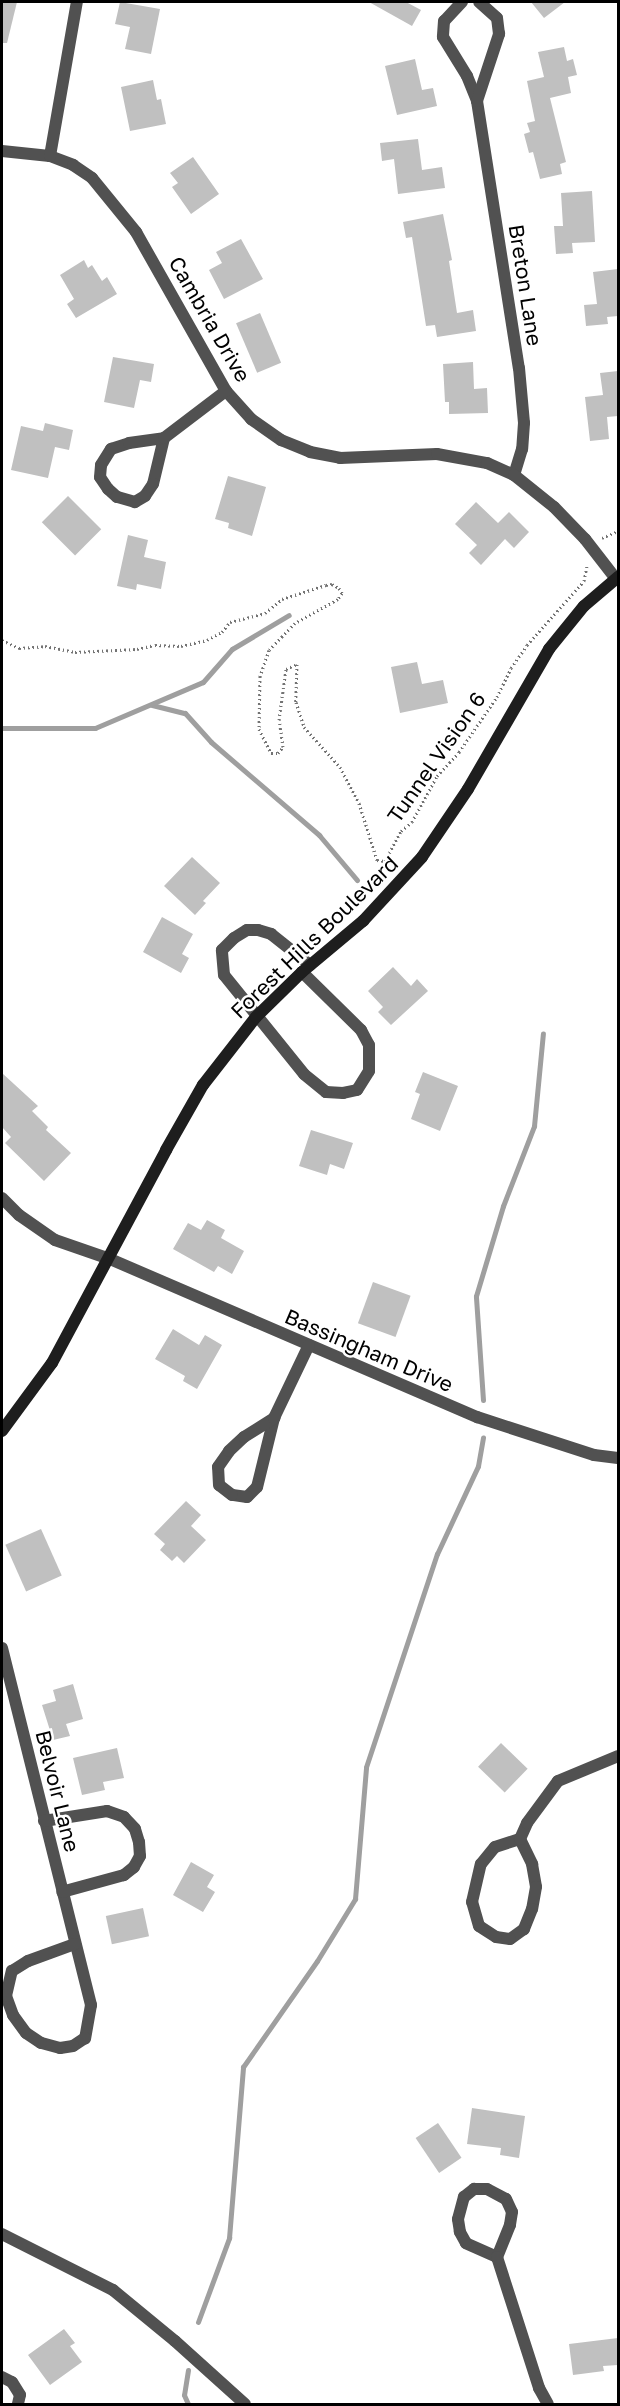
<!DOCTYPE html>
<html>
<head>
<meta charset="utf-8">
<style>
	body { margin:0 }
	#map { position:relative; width:620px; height:2406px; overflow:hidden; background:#fff; font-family:"Golos Text",sans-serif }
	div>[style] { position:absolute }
	.stream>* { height:5px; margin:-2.5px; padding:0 2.5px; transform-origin:2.5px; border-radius:2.5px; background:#9f9f9f }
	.building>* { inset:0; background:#c0c0c0; transform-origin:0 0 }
	.path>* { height:3px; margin-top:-1.5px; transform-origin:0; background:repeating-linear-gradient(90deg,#737373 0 1.5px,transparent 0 4.5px) }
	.minor>* { height:12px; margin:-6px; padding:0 6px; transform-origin:6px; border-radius:6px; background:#515151 }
	.secondary>* { height:12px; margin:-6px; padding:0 6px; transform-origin:6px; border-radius:6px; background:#1e1e1e }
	span { translate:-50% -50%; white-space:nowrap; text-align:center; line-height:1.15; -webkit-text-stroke:5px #fff; paint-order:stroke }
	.street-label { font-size:21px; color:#000 }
	.frame { position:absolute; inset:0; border:3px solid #000; pointer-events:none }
</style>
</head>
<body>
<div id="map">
	<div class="stream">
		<div style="left:152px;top:705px;width:34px;rotate:14deg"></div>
		<div style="left:185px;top:713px;width:39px;rotate:48deg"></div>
		<div style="left:211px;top:742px;width:143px;rotate:40.7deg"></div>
		<div style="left:319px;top:835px;width:59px;rotate:49.8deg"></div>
		<div style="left:2px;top:728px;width:93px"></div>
		<div style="left:95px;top:728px;width:117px;rotate:-23.1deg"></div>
		<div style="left:203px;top:682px;width:44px;rotate:-48.7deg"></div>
		<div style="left:232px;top:649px;width:66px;rotate:-30.8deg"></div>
		<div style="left:483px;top:1400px;width:104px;rotate:-93.9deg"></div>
		<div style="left:476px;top:1296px;width:94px;rotate:-73.3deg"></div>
		<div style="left:503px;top:1206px;width:86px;rotate:-68.8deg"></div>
		<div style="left:534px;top:1126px;width:93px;rotate:-84.5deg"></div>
		<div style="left:198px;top:2322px;width:90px;rotate:-69.7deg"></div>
		<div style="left:229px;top:2238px;width:172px;rotate:-85.3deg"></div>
		<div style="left:243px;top:2067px;width:129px;rotate:-55.1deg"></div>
		<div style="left:317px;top:1961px;width:73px;rotate:-58.5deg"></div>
		<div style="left:355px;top:1899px;width:132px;rotate:-85.2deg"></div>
		<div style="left:366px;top:1767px;width:225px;rotate:-71.6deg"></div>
		<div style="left:437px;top:1554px;width:97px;rotate:-65deg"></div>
		<div style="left:478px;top:1466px;width:29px;rotate:-80deg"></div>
		<div style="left:188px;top:2370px;width:25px;rotate:99deg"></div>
		<div style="left:184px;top:2395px;width:10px;rotate:66deg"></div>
	</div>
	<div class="building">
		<div style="clip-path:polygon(2px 2px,17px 2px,7px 43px,2px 43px)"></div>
		<div style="clip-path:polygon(120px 2px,160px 9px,151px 54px,125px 49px,130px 27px,115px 24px)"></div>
		<div style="clip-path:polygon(369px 2px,406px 2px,421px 10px,412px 26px)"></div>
		<div style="clip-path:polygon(531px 2px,565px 2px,544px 18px)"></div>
		<div style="clip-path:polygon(564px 47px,567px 61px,573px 59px,577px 75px,568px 77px,571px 93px,550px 98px,566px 162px,560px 164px,562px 174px,540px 179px,533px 152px,529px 153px,524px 134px,530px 132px,527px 123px,535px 121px,527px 81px,544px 77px,538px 52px)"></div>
		<div style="clip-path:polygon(415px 59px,422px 90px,433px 88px,437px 106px,397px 115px,385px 66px)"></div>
		<div style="clip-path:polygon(153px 80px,157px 100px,161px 99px,166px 124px,130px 131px,121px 87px)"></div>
		<div style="clip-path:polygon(418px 139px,422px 170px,442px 167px,445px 188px,398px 194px,394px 159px,382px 161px,380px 143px)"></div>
		<div style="clip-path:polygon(193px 157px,219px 194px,191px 214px,172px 187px,178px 183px,170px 173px)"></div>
		<div style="clip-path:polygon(592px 191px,595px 242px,572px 243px,573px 253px,556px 254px,554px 226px,563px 226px,561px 193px)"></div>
		<div style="clip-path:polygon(443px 214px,452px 260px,449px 261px,457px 313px,473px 310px,476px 331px,437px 337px,435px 325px,426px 326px,412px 237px,406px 238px,403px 222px)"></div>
		<div style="clip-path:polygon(241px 239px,263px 279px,224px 299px,209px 270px,222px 263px,216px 252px)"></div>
		<div style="clip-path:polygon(84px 260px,88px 268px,92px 265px,102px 281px,107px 277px,117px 294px,76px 318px,67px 304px,74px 299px,60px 275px)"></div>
		<div style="clip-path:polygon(618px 269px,618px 316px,607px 317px,608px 324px,586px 326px,584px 305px,597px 304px,593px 272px)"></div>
		<div style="left:260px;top:313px;width:54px;height:26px;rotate:67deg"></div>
		<div style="clip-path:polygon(113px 357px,154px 364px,151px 382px,140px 380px,134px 408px,104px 402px)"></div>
		<div style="clip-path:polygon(473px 362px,474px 389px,487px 388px,488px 413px,449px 414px,449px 402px,445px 402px,443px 364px)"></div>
		<div style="clip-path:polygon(618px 371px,618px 416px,607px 417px,609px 439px,590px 441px,585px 397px,603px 395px,600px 373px)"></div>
		<div style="clip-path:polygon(45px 423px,73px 430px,69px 450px,55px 447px,48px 478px,11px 470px,21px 426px,43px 431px)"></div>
		<div style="clip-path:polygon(228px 476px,266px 487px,252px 536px,228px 528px,229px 523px,215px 519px)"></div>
		<div style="left:68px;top:496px;width:47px;height:37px;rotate:45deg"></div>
		<div style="clip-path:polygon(476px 502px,498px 523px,509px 512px,529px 532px,514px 548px,505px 539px,481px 565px,469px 553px,477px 545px,455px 524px)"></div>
		<div style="clip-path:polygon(128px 535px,148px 540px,144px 557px,166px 562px,161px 589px,137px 584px,136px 590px,117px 586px)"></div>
		<div style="clip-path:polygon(417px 662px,422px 684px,443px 680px,448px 703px,400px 713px,391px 667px)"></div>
		<div style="clip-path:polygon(192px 857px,220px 883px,203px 901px,206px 903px,195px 915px,164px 886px)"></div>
		<div style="clip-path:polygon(162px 917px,193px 934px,182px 954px,189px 958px,181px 973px,143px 952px)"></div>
		<div style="clip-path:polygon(393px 967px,411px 986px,417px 979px,428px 991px,391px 1025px,378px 1012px,383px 1007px,368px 991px)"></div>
		<div style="clip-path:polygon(423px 1072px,458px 1086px,440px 1131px,411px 1119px,420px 1094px,415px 1092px)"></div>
		<div style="clip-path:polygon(2px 1073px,38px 1106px,32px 1111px,48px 1127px,46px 1130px,71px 1153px,44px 1181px,5px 1143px,11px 1137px,2px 1127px)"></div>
		<div style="clip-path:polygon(311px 1130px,353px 1143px,344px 1169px,330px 1164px,327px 1175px,299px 1166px)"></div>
		<div style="clip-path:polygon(207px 1220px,225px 1230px,221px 1238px,244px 1251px,232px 1274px,218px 1266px,214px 1272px,173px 1249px,188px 1223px,201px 1230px)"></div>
		<div style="left:373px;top:1282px;width:40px;height:44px;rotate:20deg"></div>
		<div style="clip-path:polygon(173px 1329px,199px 1345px,205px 1335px,222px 1345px,197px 1389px,183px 1381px,185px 1376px,155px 1359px)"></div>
		<div style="clip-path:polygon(186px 1501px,201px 1515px,191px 1526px,206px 1540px,184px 1563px,177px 1556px,172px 1561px,160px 1550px,165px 1544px,154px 1534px)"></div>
		<div style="left:41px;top:1529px;width:51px;height:39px;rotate:66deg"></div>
		<div style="clip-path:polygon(73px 1684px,83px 1719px,66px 1724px,70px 1736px,53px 1740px,42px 1705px,56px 1701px,53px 1690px)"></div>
		<div style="left:501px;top:1743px;width:37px;height:33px;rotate:44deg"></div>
		<div style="clip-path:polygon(117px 1748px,124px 1778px,103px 1782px,105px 1790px,82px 1795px,73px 1758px)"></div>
		<div style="clip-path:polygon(191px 1862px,214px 1875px,207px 1887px,215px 1892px,203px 1912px,173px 1895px)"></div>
		<div style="left:143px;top:1908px;width:29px;height:38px;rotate:78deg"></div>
		<div style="clip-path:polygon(472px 2108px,525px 2116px,519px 2158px,500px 2155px,501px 2148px,467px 2144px)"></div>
		<div style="left:438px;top:2123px;width:42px;height:27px;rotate:56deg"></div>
		<div style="clip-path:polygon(64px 2329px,75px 2343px,70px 2346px,82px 2362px,50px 2385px,28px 2355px)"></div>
		<div style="clip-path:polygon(618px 2338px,618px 2365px,603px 2366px,604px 2371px,573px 2375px,569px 2344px)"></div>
	</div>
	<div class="path">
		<div style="left:602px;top:538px;width:17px;rotate:-24deg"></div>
		<div style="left:2px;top:640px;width:19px;rotate:25deg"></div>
		<div style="left:19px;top:648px;width:26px;rotate:-4deg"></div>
		<div style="left:45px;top:646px;width:31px;rotate:11deg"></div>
		<div style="left:75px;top:652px;width:62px;rotate:-2.8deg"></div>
		<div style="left:137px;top:649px;width:18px;rotate:-13deg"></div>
		<div style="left:155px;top:645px;width:26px;rotate:2deg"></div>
		<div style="left:181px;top:646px;width:27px;rotate:-13deg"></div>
		<div style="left:207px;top:640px;width:17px;rotate:-28deg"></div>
		<div style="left:222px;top:632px;width:13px;rotate:-51deg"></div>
		<div style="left:230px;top:622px;width:36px;rotate:-14deg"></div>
		<div style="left:265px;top:613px;width:22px;rotate:-39deg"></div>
		<div style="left:282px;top:599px;width:46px;rotate:-17.7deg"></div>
		<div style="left:326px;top:585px;width:6px;rotate:-9deg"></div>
		<div style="left:332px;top:584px;width:8px;rotate:30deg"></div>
		<div style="left:339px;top:588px;width:6px;rotate:59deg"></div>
		<div style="left:342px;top:593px;width:7px;rotate:124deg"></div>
		<div style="left:338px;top:599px;width:49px;rotate:150.8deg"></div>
		<div style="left:295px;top:623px;width:37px;rotate:134deg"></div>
		<div style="left:269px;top:650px;width:28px;rotate:109deg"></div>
		<div style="left:260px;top:676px;width:53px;rotate:91.1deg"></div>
		<div style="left:259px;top:729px;width:27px;rotate:63deg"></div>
		<div style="left:271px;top:753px;width:7px"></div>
		<div style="left:278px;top:753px;width:8px;rotate:-50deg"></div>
		<div style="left:283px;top:747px;width:27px;rotate:-98deg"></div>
		<div style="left:279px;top:720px;width:51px;rotate:-82.2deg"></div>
		<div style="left:286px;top:669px;width:12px;rotate:-24deg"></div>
		<div style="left:297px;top:664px;width:38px;rotate:92deg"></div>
		<div style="left:296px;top:702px;width:26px;rotate:72deg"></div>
		<div style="left:304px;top:727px;width:54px;rotate:48deg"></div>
		<div style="left:340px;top:767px;width:41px;rotate:62.2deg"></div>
		<div style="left:359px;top:803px;width:60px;rotate:72.5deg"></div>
		<div style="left:377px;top:860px;width:8px;rotate:7deg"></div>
		<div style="left:385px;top:861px;width:34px;rotate:-62deg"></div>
		<div style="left:401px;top:831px;width:14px;rotate:-39deg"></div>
		<div style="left:412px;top:822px;width:52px;rotate:-61.5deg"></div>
		<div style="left:437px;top:776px;width:33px;rotate:-47deg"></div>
		<div style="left:459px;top:752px;width:67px;rotate:-55.4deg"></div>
		<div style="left:497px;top:697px;width:32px;rotate:-64deg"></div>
		<div style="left:511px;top:668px;width:28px;rotate:-55deg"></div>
		<div style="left:527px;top:645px;width:86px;rotate:-48.3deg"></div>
		<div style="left:584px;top:581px;width:16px;rotate:-79deg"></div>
	</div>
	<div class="minor">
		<div style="left:462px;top:2px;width:26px;rotate:133deg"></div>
		<div style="left:444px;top:21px;width:16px;rotate:94deg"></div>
		<div style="left:443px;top:37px;width:46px;rotate:58.4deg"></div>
		<div style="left:467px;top:76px;width:27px;rotate:68deg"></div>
		<div style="left:477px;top:101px;width:270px;rotate:81.1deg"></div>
		<div style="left:519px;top:368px;width:55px;rotate:84.8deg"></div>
		<div style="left:524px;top:423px;width:26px;rotate:94deg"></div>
		<div style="left:522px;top:449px;width:27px;rotate:107deg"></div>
		<div style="left:477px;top:101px;width:71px;rotate:-71.8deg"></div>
		<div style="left:499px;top:34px;width:16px;rotate:-97deg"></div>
		<div style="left:497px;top:18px;width:24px;rotate:-138deg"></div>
		<div style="left:2px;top:151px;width:48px;rotate:5.9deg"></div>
		<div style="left:50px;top:156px;width:25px;rotate:21deg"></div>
		<div style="left:73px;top:165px;width:23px;rotate:34deg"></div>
		<div style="left:92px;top:178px;width:70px;rotate:50.8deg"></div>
		<div style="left:136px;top:232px;width:183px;rotate:60.5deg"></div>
		<div style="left:226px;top:391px;width:38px;rotate:48deg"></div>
		<div style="left:251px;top:419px;width:37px;rotate:35deg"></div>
		<div style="left:281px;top:440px;width:31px;rotate:22deg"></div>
		<div style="left:310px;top:452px;width:31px;rotate:11deg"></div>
		<div style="left:340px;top:458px;width:97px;rotate:-2.4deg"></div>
		<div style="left:437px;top:454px;width:51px;rotate:10.2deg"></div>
		<div style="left:487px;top:463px;width:30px;rotate:24deg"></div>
		<div style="left:514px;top:475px;width:51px;rotate:38.7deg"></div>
		<div style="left:554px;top:507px;width:45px;rotate:45.9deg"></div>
		<div style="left:585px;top:539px;width:51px;rotate:52.2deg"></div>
		<div style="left:50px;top:156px;width:156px;rotate:-80.1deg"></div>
		<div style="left:164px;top:438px;width:47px;rotate:103.4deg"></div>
		<div style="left:153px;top:484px;width:14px;rotate:124deg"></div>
		<div style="left:145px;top:496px;width:12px;rotate:149deg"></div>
		<div style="left:135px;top:502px;width:19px;rotate:-164deg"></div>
		<div style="left:117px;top:497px;width:12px;rotate:-138deg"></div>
		<div style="left:108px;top:489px;width:14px;rotate:-124deg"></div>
		<div style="left:100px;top:477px;width:12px;rotate:-85deg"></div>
		<div style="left:101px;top:465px;width:19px;rotate:-58deg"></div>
		<div style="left:111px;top:449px;width:19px;rotate:-18deg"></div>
		<div style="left:129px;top:443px;width:35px;rotate:-8deg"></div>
		<div style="left:164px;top:438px;width:78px;rotate:-37.2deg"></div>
		<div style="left:302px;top:972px;width:83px;rotate:44.5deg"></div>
		<div style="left:361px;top:1030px;width:17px;rotate:62deg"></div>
		<div style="left:369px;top:1045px;width:26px;rotate:90deg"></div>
		<div style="left:369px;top:1071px;width:22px;rotate:122deg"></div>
		<div style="left:357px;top:1090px;width:14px;rotate:168deg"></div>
		<div style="left:343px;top:1093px;width:17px;rotate:-177deg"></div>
		<div style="left:326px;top:1092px;width:28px;rotate:-141deg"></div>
		<div style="left:304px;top:1074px;width:127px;rotate:-128.9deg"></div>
		<div style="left:224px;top:975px;width:25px;rotate:-95deg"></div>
		<div style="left:222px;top:950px;width:17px;rotate:-45deg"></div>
		<div style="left:234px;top:938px;width:15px;rotate:-32deg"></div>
		<div style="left:247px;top:930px;width:11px"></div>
		<div style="left:258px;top:930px;width:14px;rotate:17deg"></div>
		<div style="left:271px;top:934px;width:50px;rotate:38.5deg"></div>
		<div style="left:2px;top:1198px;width:24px;rotate:45deg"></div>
		<div style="left:19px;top:1215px;width:44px;rotate:34.8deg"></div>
		<div style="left:55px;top:1240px;width:58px;rotate:19.1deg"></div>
		<div style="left:110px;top:1259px;width:400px;rotate:23.3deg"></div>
		<div style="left:477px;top:1417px;width:123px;rotate:18deg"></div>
		<div style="left:594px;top:1455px;width:24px;rotate:7deg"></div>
		<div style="left:274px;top:1418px;width:71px;rotate:103.8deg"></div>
		<div style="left:257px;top:1487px;width:14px;rotate:135deg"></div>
		<div style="left:247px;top:1497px;width:15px;rotate:-172deg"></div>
		<div style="left:232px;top:1495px;width:16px;rotate:-142deg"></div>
		<div style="left:219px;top:1485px;width:18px;rotate:-93deg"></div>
		<div style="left:218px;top:1467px;width:19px;rotate:-55deg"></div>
		<div style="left:229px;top:1451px;width:21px;rotate:-43deg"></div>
		<div style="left:244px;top:1437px;width:36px;rotate:-32deg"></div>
		<div style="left:274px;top:1418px;width:81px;rotate:-64.4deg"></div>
		<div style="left:2px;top:1648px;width:368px;rotate:76deg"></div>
		<div style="left:91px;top:2005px;width:34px;rotate:100deg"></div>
		<div style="left:85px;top:2038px;width:14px;rotate:146deg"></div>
		<div style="left:73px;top:2046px;width:13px;rotate:171deg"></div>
		<div style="left:60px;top:2048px;width:20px;rotate:-165deg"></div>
		<div style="left:41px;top:2043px;width:18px;rotate:-146deg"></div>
		<div style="left:26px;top:2033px;width:22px;rotate:-126deg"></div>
		<div style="left:13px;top:2015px;width:20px;rotate:-110deg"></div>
		<div style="left:6px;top:1996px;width:26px;rotate:-77deg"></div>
		<div style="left:12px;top:1971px;width:19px;rotate:-32deg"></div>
		<div style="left:28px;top:1961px;width:50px;rotate:-19.9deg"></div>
		<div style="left:44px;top:1821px;width:64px;rotate:-9deg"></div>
		<div style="left:107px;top:1811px;width:18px;rotate:19deg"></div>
		<div style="left:124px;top:1817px;width:16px;rotate:47deg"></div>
		<div style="left:135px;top:1829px;width:14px;rotate:73deg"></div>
		<div style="left:139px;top:1842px;width:14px;rotate:86deg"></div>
		<div style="left:140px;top:1856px;width:13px;rotate:119deg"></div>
		<div style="left:134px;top:1867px;width:13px;rotate:141deg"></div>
		<div style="left:124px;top:1875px;width:64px;rotate:164.7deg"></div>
		<div style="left:520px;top:1839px;width:28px;rotate:64deg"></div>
		<div style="left:532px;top:1864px;width:23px;rotate:80deg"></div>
		<div style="left:536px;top:1887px;width:22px;rotate:100deg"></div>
		<div style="left:532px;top:1909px;width:22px;rotate:112deg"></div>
		<div style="left:524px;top:1929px;width:17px;rotate:144deg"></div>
		<div style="left:510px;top:1939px;width:14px;rotate:-172deg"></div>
		<div style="left:496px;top:1937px;width:20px;rotate:-147deg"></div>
		<div style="left:479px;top:1926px;width:25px;rotate:-106deg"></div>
		<div style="left:472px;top:1902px;width:39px;rotate:-77deg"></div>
		<div style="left:481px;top:1864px;width:22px;rotate:-51deg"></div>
		<div style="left:495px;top:1847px;width:26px;rotate:-18deg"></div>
		<div style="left:520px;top:1839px;width:17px;rotate:-66deg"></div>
		<div style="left:527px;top:1823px;width:52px;rotate:-53.6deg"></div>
		<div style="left:558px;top:1781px;width:65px;rotate:-22.6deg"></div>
		<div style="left:2px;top:2234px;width:124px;rotate:26.8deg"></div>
		<div style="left:113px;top:2290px;width:80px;rotate:39.4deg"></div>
		<div style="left:175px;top:2341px;width:94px;rotate:42deg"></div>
		<div style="left:497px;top:2257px;width:34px;rotate:-156deg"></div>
		<div style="left:466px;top:2243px;width:13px;rotate:-119deg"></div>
		<div style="left:460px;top:2232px;width:13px;rotate:-99deg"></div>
		<div style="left:458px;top:2219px;width:23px;rotate:-75deg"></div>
		<div style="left:464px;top:2197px;width:13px;rotate:-39deg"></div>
		<div style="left:474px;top:2189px;width:13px"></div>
		<div style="left:487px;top:2189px;width:21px;rotate:28deg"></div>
		<div style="left:506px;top:2199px;width:14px;rotate:65deg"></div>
		<div style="left:512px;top:2212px;width:13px;rotate:99deg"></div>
		<div style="left:510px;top:2225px;width:35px;rotate:112deg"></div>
		<div style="left:497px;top:2257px;width:138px;rotate:72.2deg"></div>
		<div style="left:539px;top:2388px;width:18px;rotate:61deg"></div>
		<div style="left:2px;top:2377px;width:11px;rotate:27deg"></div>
		<div style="left:12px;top:2382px;width:15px;rotate:58deg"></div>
		<div style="left:20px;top:2395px;width:9px;rotate:103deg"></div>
	</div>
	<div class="secondary">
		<div style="left:2px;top:1431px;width:84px;rotate:-53.7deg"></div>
		<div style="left:52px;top:1363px;width:242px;rotate:-61.8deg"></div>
		<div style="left:166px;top:1150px;width:75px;rotate:-60.4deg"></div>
		<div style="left:203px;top:1085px;width:86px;rotate:-52.1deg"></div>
		<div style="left:256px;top:1017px;width:64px;rotate:-44.4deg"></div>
		<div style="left:302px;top:972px;width:80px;rotate:-39.9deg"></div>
		<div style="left:363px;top:921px;width:87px;rotate:-47.3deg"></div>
		<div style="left:422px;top:857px;width:82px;rotate:-55.9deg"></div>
		<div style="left:468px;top:789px;width:162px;rotate:-59.9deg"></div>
		<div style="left:549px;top:649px;width:55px;rotate:-50.9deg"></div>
		<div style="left:584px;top:606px;width:45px;rotate:-40.5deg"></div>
	</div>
	<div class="street-label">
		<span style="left:526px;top:285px;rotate:81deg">Breton Lane</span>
		<span style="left:210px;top:319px;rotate:60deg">Cambria Drive</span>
		<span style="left:436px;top:757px;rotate:-55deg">Tunnel Vision 6</span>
		<span style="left:314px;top:937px;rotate:-44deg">Forest Hills Boulevard</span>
		<span style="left:369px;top:1350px;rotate:23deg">Bassingham Drive</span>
		<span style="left:58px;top:1791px;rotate:76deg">Belvoir Lane</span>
	</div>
	<div class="frame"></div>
</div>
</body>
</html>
